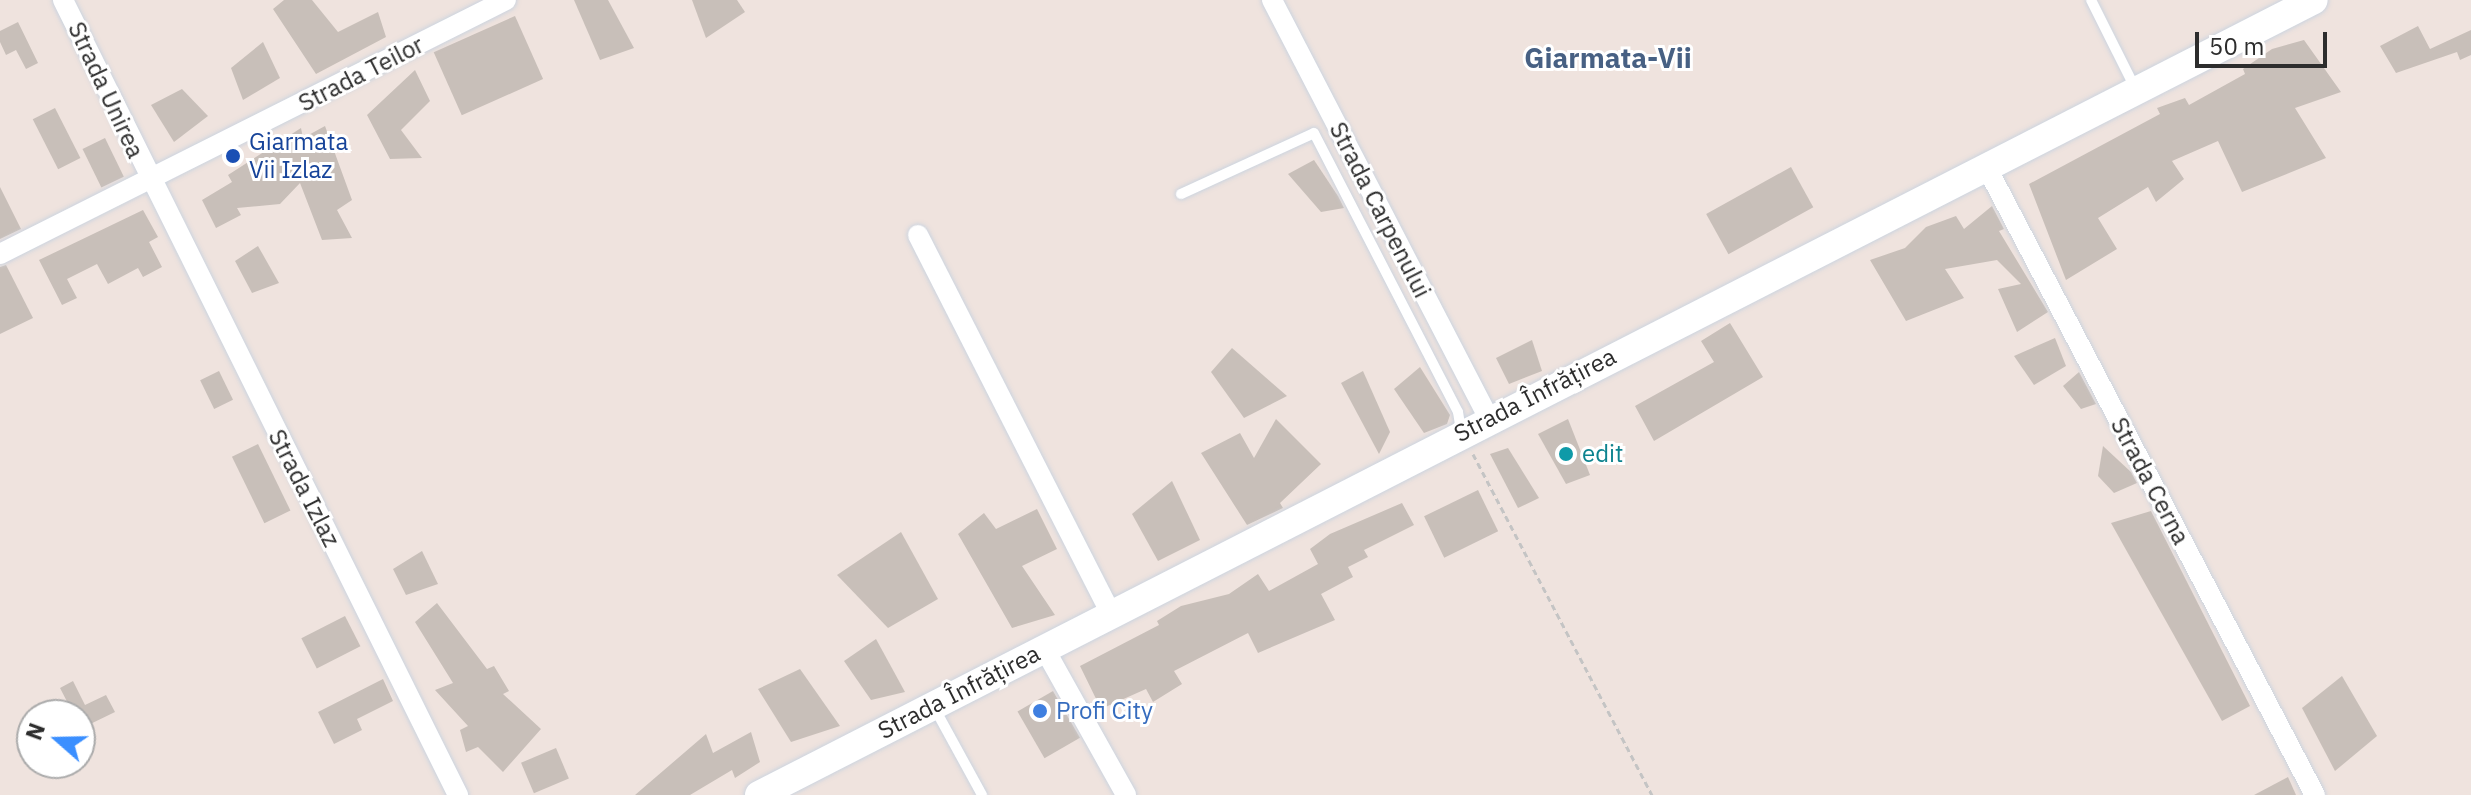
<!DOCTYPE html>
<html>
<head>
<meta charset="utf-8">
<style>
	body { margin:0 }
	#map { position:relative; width:2471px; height:795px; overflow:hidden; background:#efe3de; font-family:"IBM Plex Sans",sans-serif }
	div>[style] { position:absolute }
	.building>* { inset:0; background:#c8bfb9; transform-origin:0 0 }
	.path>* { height:3px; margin-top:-1.5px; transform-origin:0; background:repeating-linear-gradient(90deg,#c4c4c4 0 6px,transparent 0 10px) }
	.roads { filter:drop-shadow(0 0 2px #ccd4df) drop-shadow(0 0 2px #ccd4df) }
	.lane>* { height:10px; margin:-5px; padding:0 5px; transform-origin:5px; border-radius:5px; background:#fff }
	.street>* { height:20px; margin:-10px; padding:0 10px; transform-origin:10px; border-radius:10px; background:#fff }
	.secondary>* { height:28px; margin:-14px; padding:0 14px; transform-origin:14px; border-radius:14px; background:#fff }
	.dots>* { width:22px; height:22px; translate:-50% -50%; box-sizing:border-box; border:4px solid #fff; border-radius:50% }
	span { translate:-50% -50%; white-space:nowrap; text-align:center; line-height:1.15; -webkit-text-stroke:6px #fff; paint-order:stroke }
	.street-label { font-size:24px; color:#2d2d2d }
	.transit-label { font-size:24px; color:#164399 }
	.left { translate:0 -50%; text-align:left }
	.culture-label { font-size:24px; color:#0d838f }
	.shop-label { font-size:24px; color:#366cbe }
	.quarter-label { font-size:28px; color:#476083; font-weight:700 }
	.north { position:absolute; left:16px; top:699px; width:80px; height:80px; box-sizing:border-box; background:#fff; border:2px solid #ababab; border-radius:50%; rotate:290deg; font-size:22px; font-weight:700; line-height:32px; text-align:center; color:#2d2d2d }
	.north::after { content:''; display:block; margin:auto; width:28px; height:36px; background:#3b8fff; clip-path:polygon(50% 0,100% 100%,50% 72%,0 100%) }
	.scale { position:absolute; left:2195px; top:32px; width:132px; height:36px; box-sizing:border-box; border:4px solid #2d2d2d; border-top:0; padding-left:10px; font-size:24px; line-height:28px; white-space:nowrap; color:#2d2d2d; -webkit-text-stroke:6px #fff; paint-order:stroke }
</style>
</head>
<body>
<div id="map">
	<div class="building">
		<div style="clip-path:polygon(284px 0,312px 0,338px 32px,378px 12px,386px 37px,316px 74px,273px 9px)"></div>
		<div style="clip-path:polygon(574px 0,608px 0,634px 48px,600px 60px)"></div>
		<div style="clip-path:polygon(692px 0,737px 0,745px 12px,706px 38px)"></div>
		<div style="left:515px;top:16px;width:69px;height:89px;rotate:66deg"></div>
		<div style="clip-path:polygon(18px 22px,38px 63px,26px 69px,16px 50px,6px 55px,0 42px,0 31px)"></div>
		<div style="clip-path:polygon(2418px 26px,2430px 49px,2471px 30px,2471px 55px,2460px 60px,2457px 52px,2396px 73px,2380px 46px)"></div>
		<div style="clip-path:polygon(2304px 40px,2341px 92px,2295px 108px,2326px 158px,2242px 192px,2218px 141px,2172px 161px,2184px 179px,2156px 202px,2148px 187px,2098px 218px,2117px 249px,2066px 280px,2029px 184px,2160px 114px,2157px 108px,2185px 98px,2189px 105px,2245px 74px,2243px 69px,2272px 49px)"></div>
		<div style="clip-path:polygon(263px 42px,280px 78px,243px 100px,231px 68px)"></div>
		<div style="clip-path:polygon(415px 70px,430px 101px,401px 130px,422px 158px,390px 159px,367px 115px)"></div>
		<div style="clip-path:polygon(182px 89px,208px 116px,174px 142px,151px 105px)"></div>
		<div style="left:55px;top:108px;width:56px;height:25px;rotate:63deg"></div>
		<div style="clip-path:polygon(325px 126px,352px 200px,337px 210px,352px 238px,322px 240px,300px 183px,280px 204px,237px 208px,241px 215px,216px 228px,202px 200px,232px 182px,228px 175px,301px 128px,303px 138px)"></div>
		<div style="left:105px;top:138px;width:43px;height:25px;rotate:64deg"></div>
		<div style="clip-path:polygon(1314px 160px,1338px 196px,1344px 208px,1321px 212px,1288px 174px)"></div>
		<div style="left:1791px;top:167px;width:46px;height:97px;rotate:61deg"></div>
		<div style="clip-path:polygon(0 187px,21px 229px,0 239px)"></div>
		<div style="clip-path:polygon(1992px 206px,2004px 229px,1999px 231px,2048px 312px,2017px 332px,1998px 289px,2021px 284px,1997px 260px,1945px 269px,1964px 298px,1906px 321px,1870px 260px,1905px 248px,1926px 227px,1956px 216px,1964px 229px)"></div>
		<div style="clip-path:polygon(143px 210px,158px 237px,149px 242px,162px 267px,143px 277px,138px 268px,108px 284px,97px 264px,67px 279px,77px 298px,62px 305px,39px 260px)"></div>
		<div style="clip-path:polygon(258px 246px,279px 283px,252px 293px,235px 261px)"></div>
		<div style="clip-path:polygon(6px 265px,33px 318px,0 334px,0 267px)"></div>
		<div style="clip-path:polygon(1730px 323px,1763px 377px,1654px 441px,1635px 406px,1714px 362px,1701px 341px)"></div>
		<div style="clip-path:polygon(2055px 338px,2066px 366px,2034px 385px,2014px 356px)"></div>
		<div style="clip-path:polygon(1532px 340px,1542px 371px,1509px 384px,1496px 358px)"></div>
		<div style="clip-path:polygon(1232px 348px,1287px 396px,1244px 418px,1211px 372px)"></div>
		<div style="clip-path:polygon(1420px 367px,1450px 415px,1447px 424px,1424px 433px,1394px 389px)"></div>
		<div style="left:219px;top:371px;width:32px;height:21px;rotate:64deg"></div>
		<div style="clip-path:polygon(1363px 371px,1390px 432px,1379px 454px,1341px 383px)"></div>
		<div style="clip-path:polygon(2079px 372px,2096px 404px,2081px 409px,2063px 386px)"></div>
		<div style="clip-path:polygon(1276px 419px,1321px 464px,1280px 503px,1283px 508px,1247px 525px,1201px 453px,1240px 433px,1254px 458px)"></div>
		<div style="clip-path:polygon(1568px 419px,1590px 475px,1566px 484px,1538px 434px)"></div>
		<div style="left:258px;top:444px;width:74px;height:29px;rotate:64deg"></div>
		<div style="clip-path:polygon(2103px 446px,2131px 472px,2137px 483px,2114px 493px,2098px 476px)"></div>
		<div style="clip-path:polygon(1508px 448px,1539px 498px,1518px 508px,1490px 454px)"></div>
		<div style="clip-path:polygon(1172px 481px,1200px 540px,1158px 561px,1132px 514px)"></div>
		<div style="left:1478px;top:490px;width:46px;height:60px;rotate:64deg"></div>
		<div style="clip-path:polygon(1402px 503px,1414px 525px,1364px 550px,1368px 557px,1348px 567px,1353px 577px,1321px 594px,1335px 620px,1258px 653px,1248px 633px,1174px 671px,1182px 684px,1153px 702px,1146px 689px,1101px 709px,1080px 666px,1159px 625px,1157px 621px,1181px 606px,1229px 594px,1258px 574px,1269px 591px,1318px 564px,1310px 549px,1330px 534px)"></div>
		<div style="clip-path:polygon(1037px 509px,1057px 549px,1022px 566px,1055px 615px,1012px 628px,958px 534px,984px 513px,996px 529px)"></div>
		<div style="clip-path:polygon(2151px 511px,2250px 706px,2222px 721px,2111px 523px)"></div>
		<div style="clip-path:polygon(901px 532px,938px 599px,888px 628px,837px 575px)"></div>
		<div style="clip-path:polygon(422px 551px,438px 584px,406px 595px,393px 569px)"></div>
		<div style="clip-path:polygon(437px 603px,487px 669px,494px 666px,509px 691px,503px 694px,541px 729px,503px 772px,478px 747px,466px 752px,460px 730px,468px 726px,435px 690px,453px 683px,415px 622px)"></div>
		<div style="left:345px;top:616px;width:34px;height:49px;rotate:63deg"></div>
		<div style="clip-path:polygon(876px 639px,905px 692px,871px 700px,844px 661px)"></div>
		<div style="clip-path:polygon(800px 669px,840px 726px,791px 742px,758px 689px)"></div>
		<div style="clip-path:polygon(2342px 676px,2377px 736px,2335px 771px,2302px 708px)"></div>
		<div style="clip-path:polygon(383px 679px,393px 701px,357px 719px,362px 730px,334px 744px,318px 712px)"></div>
		<div style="clip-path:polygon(73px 681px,85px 705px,106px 695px,115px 712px,80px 729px,80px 715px,74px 715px,60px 688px)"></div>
		<div style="left:1053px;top:691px;width:54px;height:41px;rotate:60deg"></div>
		<div style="clip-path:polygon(751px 732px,760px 762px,735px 778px,732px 770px,690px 795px,635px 795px,706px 734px,713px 753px)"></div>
		<div style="left:556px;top:748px;width:33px;height:38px;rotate:67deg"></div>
		<div style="clip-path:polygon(2288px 777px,2296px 795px,2254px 795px)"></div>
	</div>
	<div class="path">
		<div style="left:1473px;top:454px;width:385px;rotate:62.3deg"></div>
	</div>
	<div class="roads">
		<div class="lane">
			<div style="left:2091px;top:0;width:98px;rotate:63.4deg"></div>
			<div style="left:1181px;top:194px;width:146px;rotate:-24.6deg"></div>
			<div style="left:1314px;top:133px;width:314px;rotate:62.7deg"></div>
			<div style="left:1458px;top:412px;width:19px;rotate:81deg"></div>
			<div style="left:935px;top:709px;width:98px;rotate:61.3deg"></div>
		</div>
		<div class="street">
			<div style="left:63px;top:0;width:888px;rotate:63.58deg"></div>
			<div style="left:1272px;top:0;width:472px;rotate:62.6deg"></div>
			<div style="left:1986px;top:166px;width:710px;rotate:62.39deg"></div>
			<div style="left:918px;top:235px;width:425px;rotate:63deg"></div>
			<div style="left:0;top:254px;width:566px;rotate:-26.66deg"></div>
			<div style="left:1044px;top:648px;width:168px;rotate:60.8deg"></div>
		</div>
		<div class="secondary">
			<div style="left:759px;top:795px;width:1746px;rotate:-27.08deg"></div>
		</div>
	</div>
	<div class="dots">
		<div style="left:233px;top:156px;background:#1a4fb4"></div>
		<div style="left:1566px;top:454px;background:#0f9aa8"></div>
		<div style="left:1040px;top:711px;background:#3f7fe0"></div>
	</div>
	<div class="street-label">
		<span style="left:361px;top:74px;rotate:-27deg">Strada Teilor</span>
		<span style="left:106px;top:90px;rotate:65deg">Strada Unirea</span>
		<span style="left:1380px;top:210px;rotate:63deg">Strada Carpenului</span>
		<span style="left:1535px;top:395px;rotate:-27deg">Strada Înfrățirea</span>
		<span style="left:2150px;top:481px;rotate:62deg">Strada Cerna</span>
		<span style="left:304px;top:488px;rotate:63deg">Strada Izlaz</span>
		<span style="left:959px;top:692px;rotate:-27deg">Strada Înfrățirea</span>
	</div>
	<div class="transit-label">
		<span class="left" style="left:249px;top:156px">Giarmata<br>Vii Izlaz</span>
	</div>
	<div class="culture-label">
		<span class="left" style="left:1582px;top:454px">edit</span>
	</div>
	<div class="shop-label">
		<span class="left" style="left:1056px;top:711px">Profi City</span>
	</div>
	<div class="quarter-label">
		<span style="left:1608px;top:58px">Giarmata-Vii</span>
	</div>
	<div class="north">N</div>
	<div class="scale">50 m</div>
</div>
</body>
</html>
